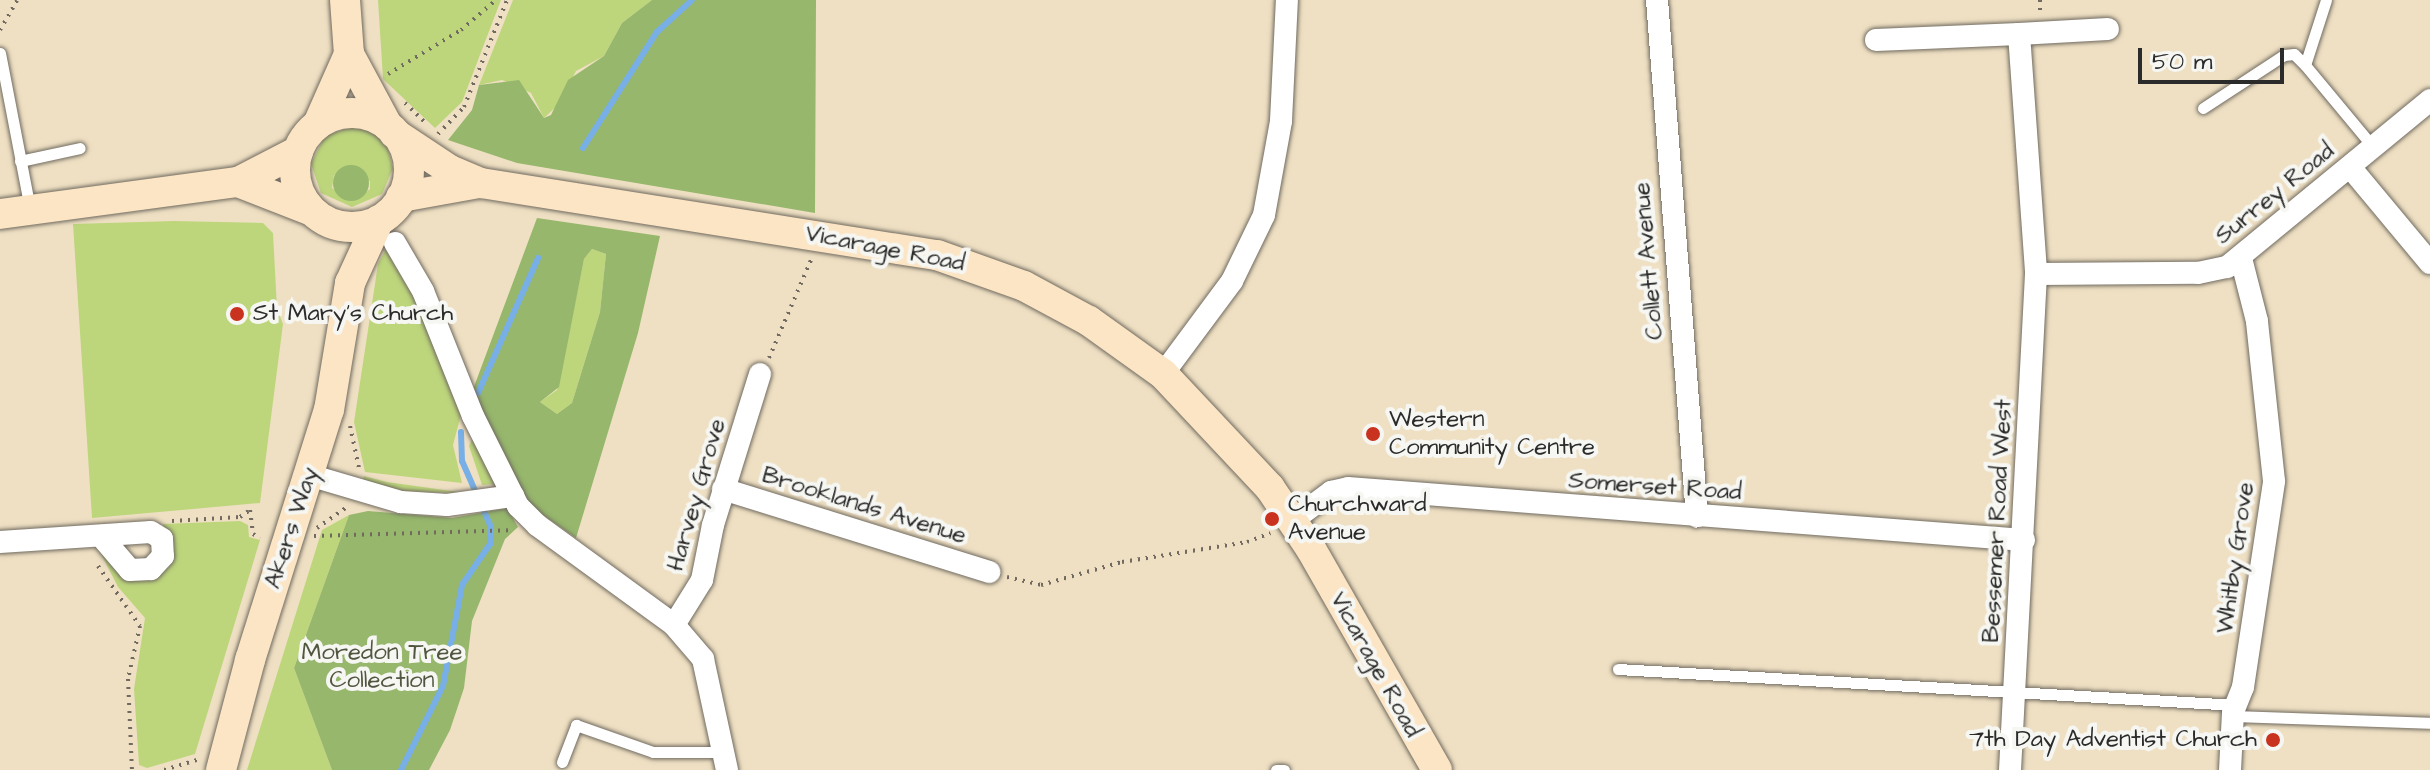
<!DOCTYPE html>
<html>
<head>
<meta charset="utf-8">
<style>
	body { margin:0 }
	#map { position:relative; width:2430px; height:770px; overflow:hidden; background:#efe0c3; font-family:"Architects Daughter",sans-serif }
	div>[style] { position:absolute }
	.green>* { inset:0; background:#bdd67c }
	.forest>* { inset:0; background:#96b76c }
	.round { border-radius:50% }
	.stream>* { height:6px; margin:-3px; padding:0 3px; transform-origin:3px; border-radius:3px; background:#77afe6 }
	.path>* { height:4px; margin-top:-2px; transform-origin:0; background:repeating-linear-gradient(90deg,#706a60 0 2px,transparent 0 8px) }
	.roads { filter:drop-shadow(0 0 2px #706a60) drop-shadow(0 0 2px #706a60) }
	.lane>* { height:11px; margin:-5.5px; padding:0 5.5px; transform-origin:5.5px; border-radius:5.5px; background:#fff }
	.street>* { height:22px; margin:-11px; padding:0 11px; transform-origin:11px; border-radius:11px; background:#fff }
	.secondary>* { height:30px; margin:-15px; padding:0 15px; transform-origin:15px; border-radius:15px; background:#fce5c4 }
	.secondary>.ring { margin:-15px; padding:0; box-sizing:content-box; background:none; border:30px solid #fce5c4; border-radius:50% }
	.dots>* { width:22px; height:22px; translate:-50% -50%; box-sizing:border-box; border:4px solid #f6f6f2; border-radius:50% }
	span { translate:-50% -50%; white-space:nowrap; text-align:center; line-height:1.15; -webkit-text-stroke:8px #f6f6f2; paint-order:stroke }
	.street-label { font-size:24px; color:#2b2b2b }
	.poi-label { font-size:24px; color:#2b2b2b }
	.left { translate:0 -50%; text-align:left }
	.right { translate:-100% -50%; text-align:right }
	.park-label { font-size:24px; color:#50563f }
	.scale { position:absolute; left:2138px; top:48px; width:146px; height:36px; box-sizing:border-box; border:4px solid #2b2b2b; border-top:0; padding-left:10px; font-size:24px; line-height:28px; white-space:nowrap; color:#2b2b2b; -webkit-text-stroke:6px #f6f6f2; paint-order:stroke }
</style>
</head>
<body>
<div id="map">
	<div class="green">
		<div style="clip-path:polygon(378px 0,501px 0,462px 102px,435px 128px,383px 79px)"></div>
		<div style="clip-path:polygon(513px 0,652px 0,622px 23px,604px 56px,576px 71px,559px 104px,544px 118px,531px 93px,502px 80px,479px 85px)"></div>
		<div style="clip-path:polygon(evenodd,354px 126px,377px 134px,387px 145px,393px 168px,382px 194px,352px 207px,321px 193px,311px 164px,325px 136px,354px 126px,334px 175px,370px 181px,370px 189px,358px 198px,347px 198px,332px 188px,334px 175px)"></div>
		<div style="clip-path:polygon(174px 221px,263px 223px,273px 233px,277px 309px,283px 324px,260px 503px,92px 518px,73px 224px)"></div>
		<div style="clip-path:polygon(388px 245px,404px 272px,461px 415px,453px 445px,462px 483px,365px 472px,354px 422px,378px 264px)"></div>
		<div style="clip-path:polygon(592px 249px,606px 254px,600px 312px,572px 403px,557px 414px,540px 402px,557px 390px,584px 259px)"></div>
		<div style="clip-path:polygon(474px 435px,495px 484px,482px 485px,469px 446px)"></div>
		<div style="clip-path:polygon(364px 476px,387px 482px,466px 493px,401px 491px,362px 483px)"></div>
		<div style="clip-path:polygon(349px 515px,294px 668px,332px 770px,247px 770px,322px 530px)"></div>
		<div style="clip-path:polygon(240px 521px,248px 525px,249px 537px,260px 540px,195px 754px,147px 768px,139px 765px,134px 689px,145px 618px,118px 587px,97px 546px,120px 575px,153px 578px,169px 567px,173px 555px,163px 524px)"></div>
	</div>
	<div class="forest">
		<div style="clip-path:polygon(652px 0,816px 0,815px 213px,517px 163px,448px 140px,472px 110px,479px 85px,519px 80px,544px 118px,551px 115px,568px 80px,604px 56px,622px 23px)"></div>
		<div class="round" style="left:333px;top:165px;width:36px;height:36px"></div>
		<div style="clip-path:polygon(evenodd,537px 218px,660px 236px,638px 333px,576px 538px,526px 503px,472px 392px,537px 218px,592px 249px,606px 254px,600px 312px,572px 403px,557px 414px,540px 402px,559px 387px,584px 259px,592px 249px)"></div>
		<div style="clip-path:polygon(507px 508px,518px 527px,505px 539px,472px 621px,464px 688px,450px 730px,429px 770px,332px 770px,294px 668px,349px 515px,368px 511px,452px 518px)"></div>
	</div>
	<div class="stream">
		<div style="left:583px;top:148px;width:138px;rotate:-57.5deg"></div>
		<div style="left:657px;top:32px;width:47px;rotate:-42.4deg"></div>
		<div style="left:478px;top:393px;width:148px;rotate:-66deg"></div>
		<div style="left:401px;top:770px;width:94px;rotate:-63.4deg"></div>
		<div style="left:443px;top:686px;width:103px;rotate:-79.3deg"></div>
		<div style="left:462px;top:585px;width:50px;rotate:-55.7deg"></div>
		<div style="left:490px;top:544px;width:17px;rotate:-87deg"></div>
		<div style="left:491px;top:527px;width:72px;rotate:-113.7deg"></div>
		<div style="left:462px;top:461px;width:29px;rotate:-92deg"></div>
	</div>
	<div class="path">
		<div style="left:2040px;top:0;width:15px;rotate:90deg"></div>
		<div style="left:0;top:30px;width:34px;rotate:-60deg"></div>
		<div style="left:388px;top:74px;width:85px;rotate:-31.1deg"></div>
		<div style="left:461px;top:30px;width:46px;rotate:-40.6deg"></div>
		<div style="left:405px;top:103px;width:30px;rotate:44deg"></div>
		<div style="left:438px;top:134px;width:37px;rotate:-46deg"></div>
		<div style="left:464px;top:107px;width:115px;rotate:-68.1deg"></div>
		<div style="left:769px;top:358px;width:107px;rotate:-66.8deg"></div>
		<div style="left:350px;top:426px;width:43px;rotate:77.9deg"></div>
		<div style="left:172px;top:521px;width:68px;rotate:-3.4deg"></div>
		<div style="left:240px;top:517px;width:12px;rotate:-35deg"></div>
		<div style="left:250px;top:510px;width:24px;rotate:83deg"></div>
		<div style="left:253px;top:534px;width:8px;rotate:30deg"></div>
		<div style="left:317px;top:528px;width:39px;rotate:-35deg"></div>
		<div style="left:314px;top:536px;width:199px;rotate:-1.7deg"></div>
		<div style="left:98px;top:566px;width:73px;rotate:55deg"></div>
		<div style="left:140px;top:626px;width:54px;rotate:102.8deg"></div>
		<div style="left:128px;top:679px;width:91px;rotate:87.5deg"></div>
		<div style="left:1007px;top:577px;width:35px;rotate:13deg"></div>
		<div style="left:1041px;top:585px;width:84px;rotate:-15.9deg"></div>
		<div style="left:1122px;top:562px;width:127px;rotate:-9.1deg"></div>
		<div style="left:1247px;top:542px;width:25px;rotate:-21deg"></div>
		<div style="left:164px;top:770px;width:38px;rotate:-17deg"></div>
	</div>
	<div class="roads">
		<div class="lane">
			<div style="left:2326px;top:0;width:68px;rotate:107.9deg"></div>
			<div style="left:2305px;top:65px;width:107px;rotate:50.3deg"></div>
			<div style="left:0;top:53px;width:159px;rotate:79.1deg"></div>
			<div style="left:2203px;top:108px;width:97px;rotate:-33.2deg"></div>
			<div style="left:2284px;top:55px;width:10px;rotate:-6deg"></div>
			<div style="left:2294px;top:54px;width:16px;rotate:45deg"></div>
			<div style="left:20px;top:161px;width:61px;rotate:-12.2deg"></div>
			<div style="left:1618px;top:669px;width:619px;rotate:3.33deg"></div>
			<div style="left:2232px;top:716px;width:198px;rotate:2deg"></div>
			<div style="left:562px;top:762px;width:40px;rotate:-69deg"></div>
			<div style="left:576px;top:725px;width:82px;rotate:19.3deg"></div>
			<div style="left:653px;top:752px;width:68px"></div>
			<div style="left:1276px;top:770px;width:8px"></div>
		</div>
		<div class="street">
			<div style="left:1657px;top:0;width:518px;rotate:85.57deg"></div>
			<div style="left:2019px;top:34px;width:89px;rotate:-3.2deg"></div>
			<div style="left:1876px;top:40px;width:143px;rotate:-2.4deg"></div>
			<div style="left:2019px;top:34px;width:241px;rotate:85.9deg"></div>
			<div style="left:2036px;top:274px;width:497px;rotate:93deg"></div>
			<div style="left:2350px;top:167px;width:125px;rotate:50.2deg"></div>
			<div style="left:395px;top:243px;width:56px;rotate:59.7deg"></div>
			<div style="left:423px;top:291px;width:135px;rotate:68.2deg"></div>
			<div style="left:473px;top:416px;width:101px;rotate:63.4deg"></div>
			<div style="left:518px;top:506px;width:27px;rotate:45deg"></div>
			<div style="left:537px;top:525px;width:170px;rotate:36.1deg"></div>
			<div style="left:674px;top:625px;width:45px;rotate:49.5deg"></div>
			<div style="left:703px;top:659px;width:114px;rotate:77.8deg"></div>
			<div style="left:2036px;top:274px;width:162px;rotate:-0.4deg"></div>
			<div style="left:2198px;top:273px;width:30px;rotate:-12deg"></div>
			<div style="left:2227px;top:267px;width:263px;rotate:-39.4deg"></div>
			<div style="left:1163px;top:374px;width:116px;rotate:-53.4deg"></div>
			<div style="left:1232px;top:281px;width:73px;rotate:-64.1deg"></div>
			<div style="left:1264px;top:215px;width:96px;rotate:-79.7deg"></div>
			<div style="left:1281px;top:121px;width:121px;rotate:-87.2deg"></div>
			<div style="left:309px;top:475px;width:96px;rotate:16.4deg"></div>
			<div style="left:401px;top:502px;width:46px;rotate:3.7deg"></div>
			<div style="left:447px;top:505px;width:67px;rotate:-7.8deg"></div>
			<div style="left:723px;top:489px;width:279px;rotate:17.3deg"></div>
			<div style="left:1292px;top:521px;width:49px;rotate:-36.6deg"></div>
			<div style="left:1331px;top:492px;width:17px;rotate:-13deg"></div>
			<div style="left:1348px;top:488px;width:678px;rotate:4.4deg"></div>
			<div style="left:0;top:542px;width:151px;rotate:-3.8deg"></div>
			<div style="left:151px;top:532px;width:13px;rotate:32deg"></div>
			<div style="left:162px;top:539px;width:17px;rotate:87deg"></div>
			<div style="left:163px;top:556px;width:18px;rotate:133deg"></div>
			<div style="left:151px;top:569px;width:21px;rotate:177deg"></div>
			<div style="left:130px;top:570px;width:45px;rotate:-130.5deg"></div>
			<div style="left:674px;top:625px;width:53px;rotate:-58.1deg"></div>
			<div style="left:702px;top:580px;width:56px;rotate:-78.7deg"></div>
			<div style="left:713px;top:525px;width:158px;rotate:-72.7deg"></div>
			<div style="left:2230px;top:770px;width:58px;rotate:-87deg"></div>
			<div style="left:2233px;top:712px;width:27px;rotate:-68deg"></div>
			<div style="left:2243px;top:687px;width:208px;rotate:-81.4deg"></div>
			<div style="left:2274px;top:481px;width:161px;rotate:-96.1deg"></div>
			<div style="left:2257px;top:321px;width:65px;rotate:-104.3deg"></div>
		</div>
		<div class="secondary">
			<div style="left:345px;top:0;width:54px;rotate:85.8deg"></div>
			<div style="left:349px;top:54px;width:81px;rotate:61.8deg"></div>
			<div class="ring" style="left:295px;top:113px;width:84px;height:84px"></div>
			<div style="left:318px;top:124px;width:77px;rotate:-66.1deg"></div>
			<div style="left:394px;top:133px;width:67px;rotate:33.5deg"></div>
			<div style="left:450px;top:170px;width:34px;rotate:23deg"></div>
			<div style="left:481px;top:183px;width:462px;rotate:9deg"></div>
			<div style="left:937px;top:255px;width:92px;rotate:19.6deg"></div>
			<div style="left:1024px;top:286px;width:74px;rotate:28.3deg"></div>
			<div style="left:1089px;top:321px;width:91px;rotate:35.6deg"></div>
			<div style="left:1163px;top:374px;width:156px;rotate:46.8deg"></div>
			<div style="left:1270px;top:488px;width:73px;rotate:56.1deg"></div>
			<div style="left:1311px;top:549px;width:254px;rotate:60.3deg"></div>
			<div style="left:238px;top:182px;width:79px;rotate:21.4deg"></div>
			<div style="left:401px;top:197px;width:79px;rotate:-10.2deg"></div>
			<div style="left:0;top:214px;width:240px;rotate:-7.7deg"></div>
			<div style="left:238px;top:182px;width:68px;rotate:-27.3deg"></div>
			<div style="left:221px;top:770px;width:114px;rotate:-75.2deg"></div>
			<div style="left:250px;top:660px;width:262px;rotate:-72.5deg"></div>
			<div style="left:329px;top:410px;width:129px;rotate:-80.6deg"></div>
			<div style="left:350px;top:283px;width:69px;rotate:-65.3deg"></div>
		</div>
	</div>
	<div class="dots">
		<div style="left:237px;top:314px;background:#c8321e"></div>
		<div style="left:1373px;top:434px;background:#c8321e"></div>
		<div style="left:1272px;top:519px;background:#c8321e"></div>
		<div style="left:2273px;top:740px;background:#c8321e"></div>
	</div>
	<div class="street-label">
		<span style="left:2275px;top:194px;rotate:-39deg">Surrey Road</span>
		<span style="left:885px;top:249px;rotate:11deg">Vicarage Road</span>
		<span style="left:1649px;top:261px;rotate:-95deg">Collett Avenue</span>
		<span style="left:1655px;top:487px;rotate:4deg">Somerset Road</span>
		<span style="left:697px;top:495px;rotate:-74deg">Harvey Grove</span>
		<span style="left:864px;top:506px;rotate:17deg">Brooklands Avenue</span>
		<span style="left:1998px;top:521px;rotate:-87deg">Bessemer Road West</span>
		<span style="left:292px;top:528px;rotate:-72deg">Akers Way</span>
		<span style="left:2236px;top:558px;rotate:-82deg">Whitby Grove</span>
		<span style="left:1375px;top:665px;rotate:61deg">Vicarage Road</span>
	</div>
	<div class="poi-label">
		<span class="left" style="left:253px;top:314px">St Mary's Church</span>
		<span class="left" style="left:1389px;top:434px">Western<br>Community Centre</span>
		<span class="left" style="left:1288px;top:519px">Churchward<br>Avenue</span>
		<span class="right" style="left:2257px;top:740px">7th Day Adventist Church</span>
	</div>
	<div class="park-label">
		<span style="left:382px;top:667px">Moredon Tree<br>Collection</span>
	</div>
	<div class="scale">50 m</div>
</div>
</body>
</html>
